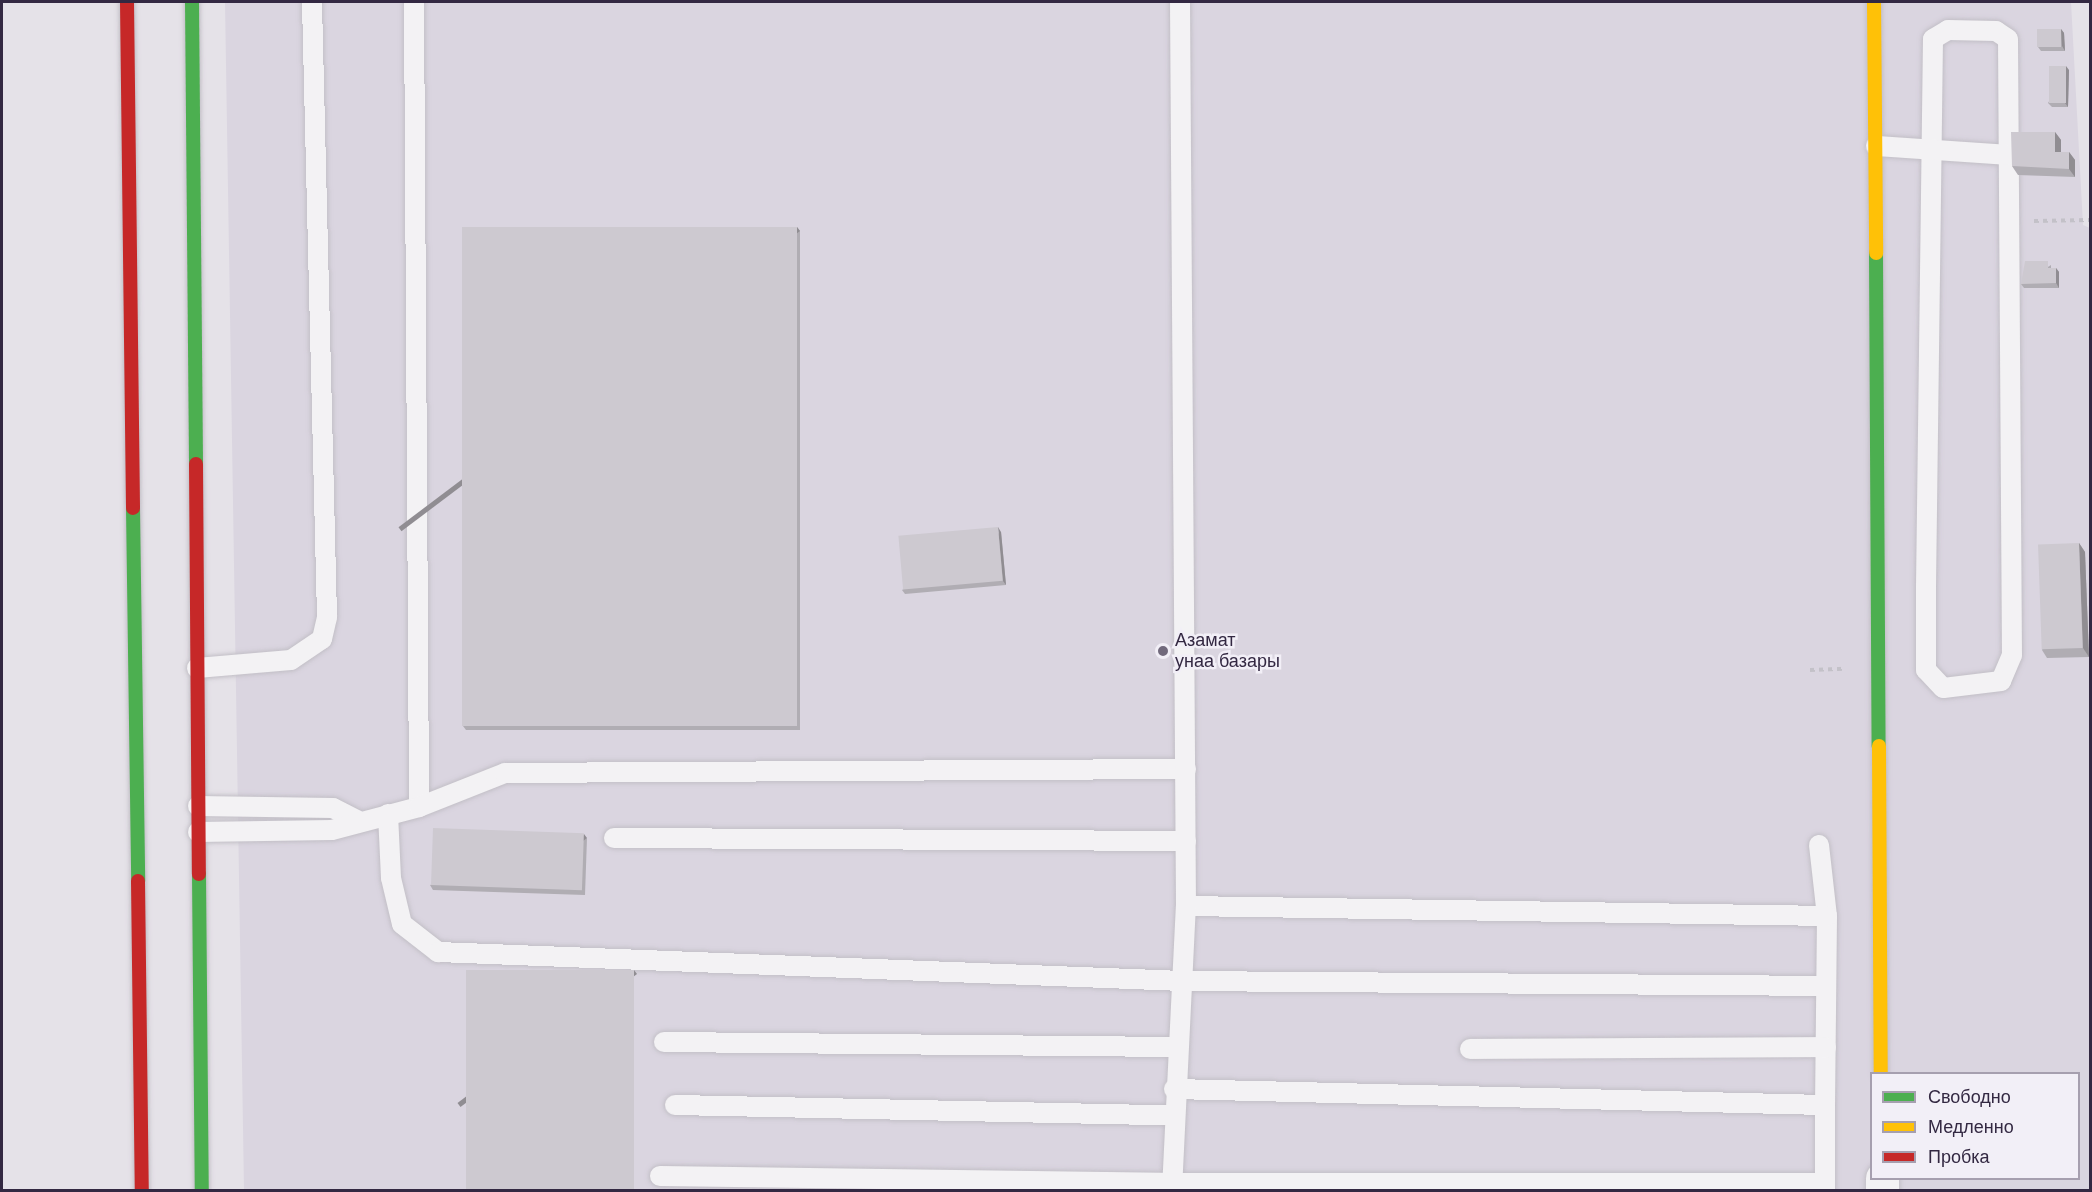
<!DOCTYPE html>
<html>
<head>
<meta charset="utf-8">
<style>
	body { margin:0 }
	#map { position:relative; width:2092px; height:1192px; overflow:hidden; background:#e5e2e8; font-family:Helvetica,sans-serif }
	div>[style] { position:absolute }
	.built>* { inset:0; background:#dad5e0 }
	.path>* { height:4px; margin-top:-2px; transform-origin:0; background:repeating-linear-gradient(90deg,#c3c1c8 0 4.5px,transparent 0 9px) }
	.roads { filter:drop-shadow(0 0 2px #c2bfc6) drop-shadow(0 0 2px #c2bfc6) }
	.lane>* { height:20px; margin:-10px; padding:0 10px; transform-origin:10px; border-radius:10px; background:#f3f2f4 }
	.street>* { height:33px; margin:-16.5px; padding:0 16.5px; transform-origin:16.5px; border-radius:16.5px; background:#f3f2f4 }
	.fast>* { height:14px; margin:-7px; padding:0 7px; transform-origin:7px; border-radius:7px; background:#4caf50 }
	.slow>* { height:14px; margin:-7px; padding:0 7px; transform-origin:7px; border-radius:7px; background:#ffc107 }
	.jam>* { height:14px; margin:-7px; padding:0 7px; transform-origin:7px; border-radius:7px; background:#c62828 }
	.wall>* { inset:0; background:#b0adb3 }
	.shaded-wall>* { inset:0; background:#908d92; transform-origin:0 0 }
	.building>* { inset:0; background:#cdc9d0; transform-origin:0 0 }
	.dots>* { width:16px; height:16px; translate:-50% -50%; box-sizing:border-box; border:3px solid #f2eff7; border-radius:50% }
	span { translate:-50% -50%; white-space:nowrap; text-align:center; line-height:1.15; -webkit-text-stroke:5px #f2eff7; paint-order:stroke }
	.poi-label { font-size:18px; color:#332842 }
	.left { translate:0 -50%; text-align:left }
	.frame { position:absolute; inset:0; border:3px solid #332842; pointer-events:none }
	.legend { position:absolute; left:1870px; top:1072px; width:210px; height:108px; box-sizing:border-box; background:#f2eff7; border:2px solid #a69faf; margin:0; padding:8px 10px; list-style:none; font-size:18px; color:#332842 }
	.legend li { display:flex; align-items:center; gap:12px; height:30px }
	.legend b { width:30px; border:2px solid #a69faf }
</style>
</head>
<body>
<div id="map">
	<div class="built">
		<div style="clip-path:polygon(evenodd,225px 2px,2071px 2px,2083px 225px,2090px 228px,2090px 1190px,244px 1190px,225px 2px,1872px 1074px,2078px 1074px,2078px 1178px,1872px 1178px,1872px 1074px)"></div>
	</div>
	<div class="path">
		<div style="left:2034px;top:221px;width:56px;rotate:-1deg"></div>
		<div style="left:1810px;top:670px;width:35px;rotate:-2deg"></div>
	</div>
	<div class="roads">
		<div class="lane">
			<div style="left:414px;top:2px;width:805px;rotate:89.64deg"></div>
			<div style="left:1948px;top:30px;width:48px;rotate:1.2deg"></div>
			<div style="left:1996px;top:31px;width:14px;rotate:34deg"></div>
			<div style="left:2008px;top:39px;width:616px;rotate:89.63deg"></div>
			<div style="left:2012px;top:655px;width:28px;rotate:113deg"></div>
			<div style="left:2001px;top:681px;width:58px;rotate:173.1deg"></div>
			<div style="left:1943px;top:688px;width:25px;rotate:-133deg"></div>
			<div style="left:1926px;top:670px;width:83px;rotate:-90deg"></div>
			<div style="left:1926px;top:587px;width:548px;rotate:-89.27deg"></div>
			<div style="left:1933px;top:39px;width:17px;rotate:-31deg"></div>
			<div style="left:1876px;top:146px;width:131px;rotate:3.9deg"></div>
			<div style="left:197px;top:668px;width:94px;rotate:-4.9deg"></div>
			<div style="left:291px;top:660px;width:37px;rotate:-34deg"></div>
			<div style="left:322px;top:639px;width:23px;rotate:-77deg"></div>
			<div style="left:327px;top:617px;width:615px;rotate:-91.4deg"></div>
			<div style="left:198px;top:806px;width:135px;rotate:0.8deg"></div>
			<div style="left:333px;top:808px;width:27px;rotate:27deg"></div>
			<div style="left:388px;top:814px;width:64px;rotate:87.3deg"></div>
			<div style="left:391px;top:878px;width:47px;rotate:76.6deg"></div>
			<div style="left:402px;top:924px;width:46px;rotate:37.9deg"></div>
			<div style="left:438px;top:952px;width:745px;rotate:2.23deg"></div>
			<div style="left:1182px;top:981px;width:644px;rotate:0.44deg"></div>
			<div style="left:198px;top:832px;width:134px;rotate:-0.9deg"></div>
			<div style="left:332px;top:830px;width:90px;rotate:-14.8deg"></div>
			<div style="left:419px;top:807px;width:92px;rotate:-21.6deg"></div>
			<div style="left:505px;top:773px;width:681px;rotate:-0.34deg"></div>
			<div style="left:614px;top:838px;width:572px;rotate:0.3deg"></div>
			<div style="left:1819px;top:845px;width:71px;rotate:83.6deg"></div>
			<div style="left:1827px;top:916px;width:189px;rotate:90.6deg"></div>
			<div style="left:1186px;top:906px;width:641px;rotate:0.89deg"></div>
			<div style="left:664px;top:1042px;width:513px;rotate:0.56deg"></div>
			<div style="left:1470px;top:1049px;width:356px;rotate:-0.3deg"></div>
			<div style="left:1174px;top:1089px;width:651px;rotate:1.41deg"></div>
			<div style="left:1825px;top:1105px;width:85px;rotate:90deg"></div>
			<div style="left:675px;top:1105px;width:498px;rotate:1.2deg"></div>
			<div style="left:660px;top:1176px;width:512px;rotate:0.78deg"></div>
			<div style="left:1172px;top:1183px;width:653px"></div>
			<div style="left:1172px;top:1190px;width:284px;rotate:-87.2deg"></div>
			<div style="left:1186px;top:906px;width:904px;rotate:-90.38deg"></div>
		</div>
		<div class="street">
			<div style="left:1882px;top:1178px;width:12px;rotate:90deg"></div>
		</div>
		<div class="fast">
			<div style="left:192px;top:2px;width:462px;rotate:89.5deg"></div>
			<div style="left:1876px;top:253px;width:493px;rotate:89.7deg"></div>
			<div style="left:133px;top:508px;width:373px;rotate:89.2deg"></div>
			<div style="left:199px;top:874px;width:316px;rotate:89.5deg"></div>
		</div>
		<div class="slow">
			<div style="left:1874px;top:2px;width:251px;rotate:89.5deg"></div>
			<div style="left:1879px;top:746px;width:328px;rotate:89.7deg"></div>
		</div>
		<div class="jam">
			<div style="left:127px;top:2px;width:506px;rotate:89.32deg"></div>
			<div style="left:196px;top:464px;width:410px;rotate:89.6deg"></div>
			<div style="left:138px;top:881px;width:309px;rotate:89.3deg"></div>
		</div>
	</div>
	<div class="wall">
		<div style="clip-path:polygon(2061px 29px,2064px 33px,2065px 51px,2041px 51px,2038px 47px)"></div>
		<div style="clip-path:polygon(2069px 70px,2068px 107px,2052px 107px,2048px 103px)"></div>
		<div style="clip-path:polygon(2055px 132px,2061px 140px,2061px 152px,2069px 152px,2075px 160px,2075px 177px,2018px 175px,2012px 166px)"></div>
		<div style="clip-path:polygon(797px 227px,800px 231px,800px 730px,466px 730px,463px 726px)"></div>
		<div style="clip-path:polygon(2051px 265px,2051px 268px,2056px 268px,2059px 272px,2059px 288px,2024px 288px,2021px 284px)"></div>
		<div style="clip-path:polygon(1001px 532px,1006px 585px,905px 594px,902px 590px)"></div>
		<div style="clip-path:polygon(2079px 543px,2085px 552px,2089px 657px,2047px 658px,2042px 650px)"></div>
		<div style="clip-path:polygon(587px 838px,585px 895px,433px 890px,430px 885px)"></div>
	</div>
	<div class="shaded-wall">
		<div style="clip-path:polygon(2061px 29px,2064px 33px,2065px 51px,2062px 46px)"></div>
		<div style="clip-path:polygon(2066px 66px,2069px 70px,2068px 107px,2065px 103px)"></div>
		<div style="clip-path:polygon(2055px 132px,2061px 140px,2061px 160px,2055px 152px)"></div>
		<div style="clip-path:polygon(2069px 152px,2075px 160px,2075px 177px,2069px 169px)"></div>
		<div style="left:797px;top:227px;width:5px;height:499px;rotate:53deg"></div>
		<div style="clip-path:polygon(2056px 268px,2059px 272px,2059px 288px,2056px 283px)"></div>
		<div style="clip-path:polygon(998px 527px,1001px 532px,1006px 585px,1003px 581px)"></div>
		<div style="clip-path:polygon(2079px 543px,2085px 552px,2089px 657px,2083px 648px)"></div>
		<div style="left:584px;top:834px;width:5px;height:57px;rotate:53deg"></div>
		<div style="left:634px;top:970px;width:5px;height:221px;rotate:53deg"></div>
	</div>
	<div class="building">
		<div style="left:2037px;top:29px;width:24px;height:18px"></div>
		<div style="left:2049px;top:66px;width:17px;height:37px"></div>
		<div style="clip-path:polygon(2011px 132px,2055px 132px,2055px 152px,2069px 152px,2069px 169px,2012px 166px)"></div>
		<div style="left:462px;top:227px;width:335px;height:499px"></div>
		<div style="clip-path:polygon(2025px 261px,2048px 261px,2048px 268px,2056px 268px,2056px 283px,2021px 284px)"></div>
		<div style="left:998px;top:527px;width:54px;height:100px;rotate:85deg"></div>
		<div style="left:2079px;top:543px;width:105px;height:41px;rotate:88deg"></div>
		<div style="left:433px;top:828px;width:151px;height:57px;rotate:2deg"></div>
		<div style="left:466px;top:970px;width:168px;height:221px"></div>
	</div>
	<div class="dots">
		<div style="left:1163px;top:651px;background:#71697c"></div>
	</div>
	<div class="poi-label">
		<span class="left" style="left:1175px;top:651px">Азамат<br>унаа базары</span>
	</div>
	<div class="frame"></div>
	<ul class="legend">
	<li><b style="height:8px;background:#4caf50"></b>Свободно</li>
	<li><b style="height:8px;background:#ffc107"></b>Медленно</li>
	<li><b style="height:8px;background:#c62828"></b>Пробка</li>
	</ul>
</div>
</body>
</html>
